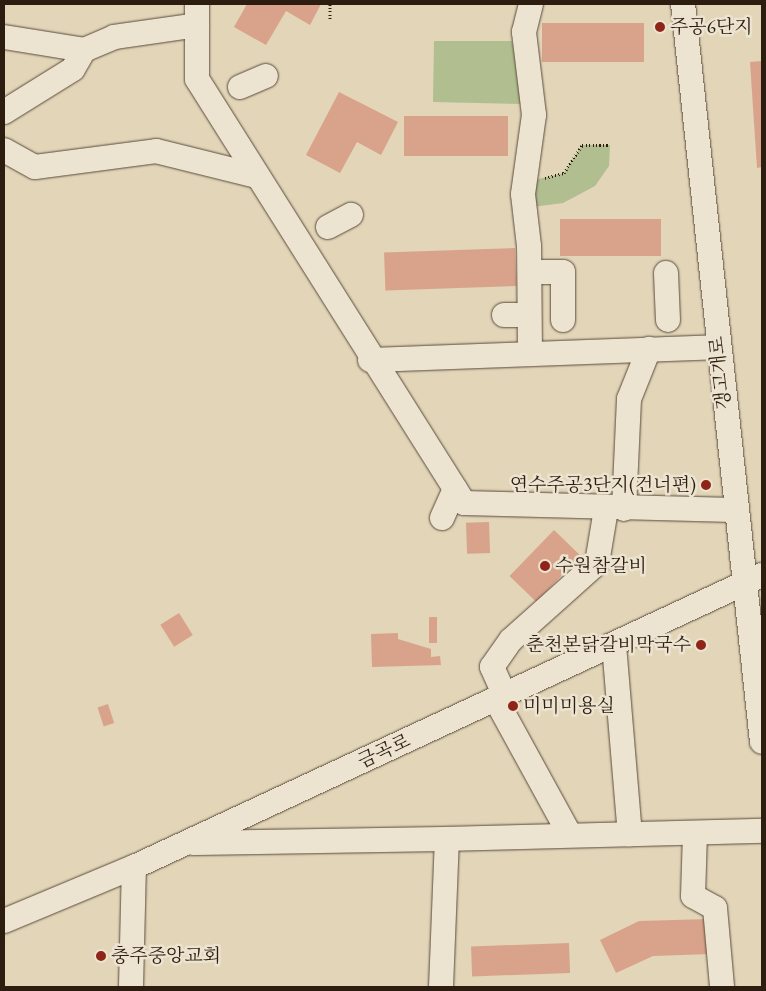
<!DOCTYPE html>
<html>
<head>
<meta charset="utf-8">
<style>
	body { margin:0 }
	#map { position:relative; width:766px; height:991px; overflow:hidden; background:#e2d5b8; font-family:"EB Garamond","Noto Serif KR",serif }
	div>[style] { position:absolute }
	.green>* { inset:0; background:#b0be90 }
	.building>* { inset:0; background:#d8a38a; transform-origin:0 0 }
	.path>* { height:3px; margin-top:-1.5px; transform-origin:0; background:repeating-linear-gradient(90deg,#2d1d11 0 1px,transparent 0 3.5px) }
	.roads { filter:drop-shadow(0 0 1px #5a4b3b) drop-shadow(0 0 1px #5a4b3b) }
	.minor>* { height:24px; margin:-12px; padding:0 12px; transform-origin:12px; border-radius:12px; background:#ece4d1 }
	.dots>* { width:14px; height:14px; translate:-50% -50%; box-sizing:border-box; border:2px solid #ece4d1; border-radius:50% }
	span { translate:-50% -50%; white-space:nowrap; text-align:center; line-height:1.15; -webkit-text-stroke:5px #ece4d1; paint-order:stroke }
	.poi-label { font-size:19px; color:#2d1d11 }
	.left { translate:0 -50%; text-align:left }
	.right { translate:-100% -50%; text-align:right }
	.street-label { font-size:19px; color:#2d1d11 }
	.frame { position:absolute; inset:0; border:5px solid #2d1d11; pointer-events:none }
</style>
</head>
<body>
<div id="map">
	<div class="green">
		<div style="clip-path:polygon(434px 41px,512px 41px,524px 104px,433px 102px)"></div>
		<div style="clip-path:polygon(582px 145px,610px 145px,609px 166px,595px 186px,563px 203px,532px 207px,530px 181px,564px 173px)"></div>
	</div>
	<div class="building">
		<div style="clip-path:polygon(247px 4px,321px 4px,310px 25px,286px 11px,266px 45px,234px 27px)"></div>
		<div style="left:542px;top:23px;width:102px;height:39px"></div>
		<div style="clip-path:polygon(762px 61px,762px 167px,757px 168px,750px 62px)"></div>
		<div style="clip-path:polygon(339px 92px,398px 122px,381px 155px,357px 142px,340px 173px,306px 155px)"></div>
		<div style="left:508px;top:116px;width:40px;height:104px;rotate:90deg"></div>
		<div style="left:661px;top:219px;width:37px;height:101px;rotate:90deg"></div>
		<div style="left:515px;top:248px;width:38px;height:131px;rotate:88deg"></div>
		<div style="left:489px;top:522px;width:31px;height:23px;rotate:88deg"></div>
		<div style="left:554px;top:530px;width:37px;height:64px;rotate:44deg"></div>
		<div style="left:179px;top:613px;width:26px;height:22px;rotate:58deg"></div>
		<div style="left:429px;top:617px;width:8px;height:26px"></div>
		<div style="clip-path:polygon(398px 633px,398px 639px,431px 649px,431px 657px,440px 656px,441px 665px,372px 667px,371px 634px)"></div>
		<div style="left:108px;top:704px;width:20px;height:11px;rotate:72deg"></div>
		<div style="clip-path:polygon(710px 919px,711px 954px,653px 956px,616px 973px,600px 940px,639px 921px)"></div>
		<div style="left:569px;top:943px;width:30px;height:98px;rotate:88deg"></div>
	</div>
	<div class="path">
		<div style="left:330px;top:4px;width:15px;rotate:90deg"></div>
		<div style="left:545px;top:178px;width:20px;rotate:-15deg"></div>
		<div style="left:564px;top:173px;width:33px;rotate:-57deg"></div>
		<div style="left:582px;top:145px;width:28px"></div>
	</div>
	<div class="roads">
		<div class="minor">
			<div style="left:197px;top:4px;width:75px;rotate:90deg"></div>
			<div style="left:197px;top:79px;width:501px;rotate:57.8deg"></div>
			<div style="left:464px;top:503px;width:270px;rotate:1.5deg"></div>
			<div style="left:683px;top:4px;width:742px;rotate:83.89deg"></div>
			<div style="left:4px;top:37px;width:81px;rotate:9.2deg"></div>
			<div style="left:240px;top:87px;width:28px;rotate:-23deg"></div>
			<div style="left:4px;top:112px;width:81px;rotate:-31.9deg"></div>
			<div style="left:73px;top:69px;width:22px;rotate:-60deg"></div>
			<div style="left:84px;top:50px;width:33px;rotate:-23deg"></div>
			<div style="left:114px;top:37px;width:84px;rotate:-8.2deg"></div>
			<div style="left:4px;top:150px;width:35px;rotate:29deg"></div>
			<div style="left:35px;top:167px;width:122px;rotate:-7.5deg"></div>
			<div style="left:156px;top:151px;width:104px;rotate:13.9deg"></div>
			<div style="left:328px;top:227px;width:26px;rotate:-28deg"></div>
			<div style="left:530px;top:272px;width:33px"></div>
			<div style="left:563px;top:272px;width:48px;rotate:90deg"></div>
			<div style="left:666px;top:273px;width:47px;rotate:87.6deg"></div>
			<div style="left:504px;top:315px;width:25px"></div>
			<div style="left:530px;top:354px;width:108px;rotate:-90.5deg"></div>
			<div style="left:529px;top:246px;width:52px;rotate:-96.6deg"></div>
			<div style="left:523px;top:194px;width:80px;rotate:-82.1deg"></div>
			<div style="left:534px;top:115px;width:84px;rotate:-96.9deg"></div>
			<div style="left:524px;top:32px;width:29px;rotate:-76deg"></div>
			<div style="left:370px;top:360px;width:347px;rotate:-2.1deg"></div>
			<div style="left:624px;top:509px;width:110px;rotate:-87.4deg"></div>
			<div style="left:629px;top:399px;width:54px;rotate:-68.2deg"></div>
			<div style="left:442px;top:518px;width:32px;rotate:-66deg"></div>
			<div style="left:614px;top:645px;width:190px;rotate:85.2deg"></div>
			<div style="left:505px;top:696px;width:32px;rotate:-114deg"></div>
			<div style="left:492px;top:667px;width:33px;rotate:-55deg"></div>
			<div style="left:511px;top:640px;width:115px;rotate:-41.8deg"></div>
			<div style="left:597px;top:563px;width:55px;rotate:-80.5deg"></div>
			<div style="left:496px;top:700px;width:154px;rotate:61.3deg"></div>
			<div style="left:695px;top:833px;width:63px;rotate:91.8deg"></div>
			<div style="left:693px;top:896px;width:25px;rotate:29deg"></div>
			<div style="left:715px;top:908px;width:79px;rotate:84.9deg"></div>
			<div style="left:193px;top:843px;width:254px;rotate:-0.9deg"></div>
			<div style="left:4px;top:921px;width:141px;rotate:-22.6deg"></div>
			<div style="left:134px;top:867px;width:693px;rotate:-24.94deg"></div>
			<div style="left:131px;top:987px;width:120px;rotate:-88.6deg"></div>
			<div style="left:441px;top:987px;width:148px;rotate:-87.7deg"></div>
			<div style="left:447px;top:839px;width:315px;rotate:-1.5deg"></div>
		</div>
	</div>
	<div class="dots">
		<div style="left:660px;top:27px;background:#8f2418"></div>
		<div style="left:706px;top:485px;background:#8f2418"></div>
		<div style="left:545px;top:566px;background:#8f2418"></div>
		<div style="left:701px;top:645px;background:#8f2418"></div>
		<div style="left:513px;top:706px;background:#8f2418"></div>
		<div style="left:101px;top:956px;background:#8f2418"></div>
	</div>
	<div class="poi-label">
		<span class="left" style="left:670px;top:27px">주공6단지</span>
		<span class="right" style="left:696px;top:485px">연수주공3단지(건너편)</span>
		<span class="left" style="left:555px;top:566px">수원참갈비</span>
		<span class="right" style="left:691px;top:645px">춘천본닭갈비막국수</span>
		<span class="left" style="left:523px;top:706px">미미미용실</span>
		<span class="left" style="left:111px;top:956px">충주중앙교회</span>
	</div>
	<div class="street-label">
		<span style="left:720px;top:373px;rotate:-96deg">갱고개로</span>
		<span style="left:384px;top:751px;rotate:-25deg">금곡로</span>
	</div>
	<div class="frame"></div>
</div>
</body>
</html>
